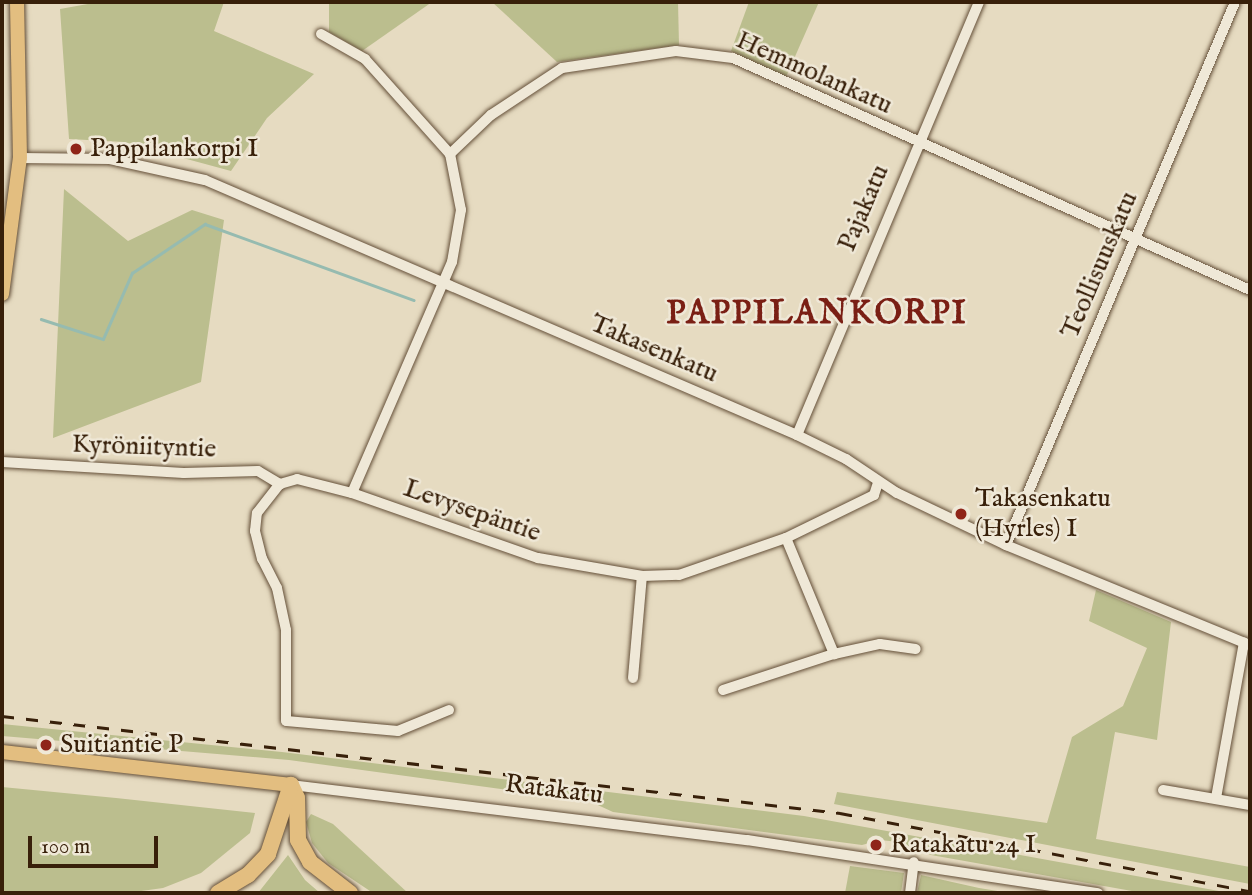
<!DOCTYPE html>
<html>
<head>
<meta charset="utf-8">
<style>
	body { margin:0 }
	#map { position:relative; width:1252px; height:895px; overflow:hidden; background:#e6dbc1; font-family:"IM FELL English",serif }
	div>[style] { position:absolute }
	.green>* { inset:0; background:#bbbe8e }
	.stream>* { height:2.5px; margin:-1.25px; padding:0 1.25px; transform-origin:1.25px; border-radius:1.25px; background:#96bbb0 }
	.roads { filter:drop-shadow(0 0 2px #644f38) drop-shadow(0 0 2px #644f38) }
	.minor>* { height:10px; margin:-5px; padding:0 5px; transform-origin:5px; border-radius:5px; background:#efe8d7 }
	.major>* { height:14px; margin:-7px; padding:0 7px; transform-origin:7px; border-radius:7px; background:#e3be80 }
	.highway>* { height:16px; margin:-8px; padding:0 8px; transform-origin:8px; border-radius:8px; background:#e3be80 }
	.rail>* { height:2.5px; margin-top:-1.25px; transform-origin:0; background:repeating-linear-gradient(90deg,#38200a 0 12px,transparent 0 24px) }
	.dots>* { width:19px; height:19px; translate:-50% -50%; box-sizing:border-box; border:4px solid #efe8d7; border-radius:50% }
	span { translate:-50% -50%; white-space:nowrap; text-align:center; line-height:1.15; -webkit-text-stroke:5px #efe8d7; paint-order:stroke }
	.street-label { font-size:26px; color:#38200a }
	.poi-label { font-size:26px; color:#38200a }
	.left { translate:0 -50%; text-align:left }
	.district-label { font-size:33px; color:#7a1f14; font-weight:700; letter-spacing:2px }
	.frame { position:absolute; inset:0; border:4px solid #38200a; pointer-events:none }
	.scale { position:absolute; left:28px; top:836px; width:130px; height:32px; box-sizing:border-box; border:4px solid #38200a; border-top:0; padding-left:9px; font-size:21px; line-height:24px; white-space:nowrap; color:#38200a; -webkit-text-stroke:5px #efe8d7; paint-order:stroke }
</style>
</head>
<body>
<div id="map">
	<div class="green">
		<div style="clip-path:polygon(99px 2px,224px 2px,214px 31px,314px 74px,267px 118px,231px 171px,124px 142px,69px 139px,60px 9px)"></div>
		<div style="clip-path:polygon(329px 2px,432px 2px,362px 51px,329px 32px)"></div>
		<div style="clip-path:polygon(492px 2px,678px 2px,679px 45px,557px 62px)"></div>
		<div style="clip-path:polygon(749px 2px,819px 2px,786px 77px,731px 51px)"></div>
		<div style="clip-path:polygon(64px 189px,128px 241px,192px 210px,224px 220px,201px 382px,53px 438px)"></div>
		<div style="clip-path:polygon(1096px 590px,1171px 622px,1157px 740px,1115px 732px,1096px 839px,1250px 867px,1250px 884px,834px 804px,837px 792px,1047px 823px,1072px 737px,1123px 706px,1147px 648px,1089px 621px)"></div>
		<div style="clip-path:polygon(2px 724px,282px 752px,804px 816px,1230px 893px,1143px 893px,931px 855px,899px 842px,880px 840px,862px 845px,613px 812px,589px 801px,289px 760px,2px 736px)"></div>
		<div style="clip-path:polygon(2px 787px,116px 798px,255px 813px,250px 833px,201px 873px,163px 888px,127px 893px,2px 893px)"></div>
		<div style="clip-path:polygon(311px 814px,333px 824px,408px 893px,373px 893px,328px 863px,312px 843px,306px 822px)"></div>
		<div style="clip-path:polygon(288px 855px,305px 880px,320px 893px,258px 893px)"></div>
		<div style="clip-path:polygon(850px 866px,904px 873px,901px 893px,845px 893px)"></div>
		<div style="clip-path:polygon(921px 875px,979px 888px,1010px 893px,917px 893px)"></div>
	</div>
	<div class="stream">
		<div style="left:41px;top:319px;width:65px;rotate:17.9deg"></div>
		<div style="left:103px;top:339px;width:72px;rotate:-66.3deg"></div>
		<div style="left:132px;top:273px;width:88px;rotate:-33.9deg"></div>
		<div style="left:205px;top:224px;width:222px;rotate:20deg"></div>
	</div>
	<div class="roads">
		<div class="minor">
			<div style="left:321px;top:34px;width:51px;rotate:29.6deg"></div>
			<div style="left:365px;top:59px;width:127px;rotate:48.2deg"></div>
			<div style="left:20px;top:158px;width:90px;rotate:0.6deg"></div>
			<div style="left:110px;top:159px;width:97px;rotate:12.5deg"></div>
			<div style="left:205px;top:180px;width:645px;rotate:23.3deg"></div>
			<div style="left:797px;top:435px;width:55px;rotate:26.1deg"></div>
			<div style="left:846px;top:459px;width:61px;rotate:33.7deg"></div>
			<div style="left:897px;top:493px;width:121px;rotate:25.5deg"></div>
			<div style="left:1006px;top:545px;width:264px;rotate:22.3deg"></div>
			<div style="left:797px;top:435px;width:470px;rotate:-67.2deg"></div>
			<div style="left:2px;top:462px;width:182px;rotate:3.5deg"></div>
			<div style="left:184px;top:473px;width:74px;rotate:-1.5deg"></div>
			<div style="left:258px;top:471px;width:26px;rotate:31deg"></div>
			<div style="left:352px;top:493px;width:252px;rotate:-66.6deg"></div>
			<div style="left:452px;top:262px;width:53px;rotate:-80.2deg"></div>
			<div style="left:461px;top:210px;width:57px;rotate:-101.1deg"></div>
			<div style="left:450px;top:154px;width:57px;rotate:-43.6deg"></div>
			<div style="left:491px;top:115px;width:85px;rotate:-33.5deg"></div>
			<div style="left:562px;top:68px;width:115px;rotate:-8.5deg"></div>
			<div style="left:676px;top:51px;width:57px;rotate:7deg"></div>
			<div style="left:733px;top:58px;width:567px;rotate:24.17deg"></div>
			<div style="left:786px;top:538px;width:126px;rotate:67.5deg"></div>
			<div style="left:834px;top:654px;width:47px;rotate:-12.3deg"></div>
			<div style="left:880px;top:644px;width:36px;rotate:8deg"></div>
			<div style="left:1006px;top:545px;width:589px;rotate:-67.13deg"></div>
			<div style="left:633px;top:678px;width:102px;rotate:-85deg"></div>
			<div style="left:723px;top:690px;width:117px;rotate:-18deg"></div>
			<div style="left:449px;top:710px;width:55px;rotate:157.6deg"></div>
			<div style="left:398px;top:731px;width:112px;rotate:-174.9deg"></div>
			<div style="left:286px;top:721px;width:91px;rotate:-90deg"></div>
			<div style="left:286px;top:630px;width:43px;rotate:-102.1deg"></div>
			<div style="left:277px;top:588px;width:33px;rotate:-117deg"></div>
			<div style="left:262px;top:559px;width:29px;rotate:-104deg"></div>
			<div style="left:255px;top:531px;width:18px;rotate:-84deg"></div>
			<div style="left:257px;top:513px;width:37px;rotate:-52deg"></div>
			<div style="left:280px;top:484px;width:18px;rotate:-16deg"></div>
			<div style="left:297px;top:479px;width:57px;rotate:14.3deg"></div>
			<div style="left:352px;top:493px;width:197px;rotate:19.3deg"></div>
			<div style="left:538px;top:558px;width:106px;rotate:9.8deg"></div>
			<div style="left:642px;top:576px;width:37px;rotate:-2deg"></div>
			<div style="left:679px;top:575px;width:113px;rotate:-19.1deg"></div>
			<div style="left:786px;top:538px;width:98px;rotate:-26deg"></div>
			<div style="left:874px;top:495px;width:13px;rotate:-72deg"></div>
			<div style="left:291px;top:785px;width:459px;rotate:6.9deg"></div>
			<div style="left:747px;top:840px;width:355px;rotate:8.6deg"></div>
			<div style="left:1163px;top:790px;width:88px;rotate:9.8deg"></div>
			<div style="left:1216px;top:798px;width:158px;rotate:-79.8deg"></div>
			<div style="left:910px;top:893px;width:31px;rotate:-83deg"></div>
		</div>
		<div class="major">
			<div style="left:2px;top:294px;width:137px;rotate:-82.5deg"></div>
			<div style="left:20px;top:158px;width:156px;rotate:-91.1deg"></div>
			<div style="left:2px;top:752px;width:291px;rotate:6.5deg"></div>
		</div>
		<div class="highway">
			<div style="left:291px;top:785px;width:14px;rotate:65deg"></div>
			<div style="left:297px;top:798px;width:42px;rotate:88.6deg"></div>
			<div style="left:298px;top:840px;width:25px;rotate:61deg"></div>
			<div style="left:310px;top:862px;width:51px;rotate:37.8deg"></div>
			<div style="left:218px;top:893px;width:35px;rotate:-31deg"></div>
			<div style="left:248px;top:875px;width:29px;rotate:-46deg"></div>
			<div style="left:268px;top:854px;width:73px;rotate:-71.6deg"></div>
		</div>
	</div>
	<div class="rail">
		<div style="left:2px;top:716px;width:844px;rotate:6.6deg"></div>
		<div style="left:840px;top:813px;width:417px;rotate:10.8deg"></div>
	</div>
	<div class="dots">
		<div style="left:76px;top:149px;background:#8f2418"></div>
		<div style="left:961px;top:514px;background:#8f2418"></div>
		<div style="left:46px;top:745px;background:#8f2418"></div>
		<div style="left:876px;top:845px;background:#8f2418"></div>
	</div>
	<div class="street-label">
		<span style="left:814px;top:73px;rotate:24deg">Hemmolankatu</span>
		<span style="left:864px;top:208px;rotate:-67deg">Pajakatu</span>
		<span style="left:1100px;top:265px;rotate:-67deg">Teollisuuskatu</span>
		<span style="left:654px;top:349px;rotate:23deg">Takasenkatu</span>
		<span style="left:144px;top:447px;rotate:2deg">Kyröniityntie</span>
		<span style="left:472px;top:511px;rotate:19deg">Levysepäntie</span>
		<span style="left:554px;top:790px;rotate:7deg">Ratakatu</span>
	</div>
	<div class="poi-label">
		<span class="left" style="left:90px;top:149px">Pappilankorpi I</span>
		<span class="left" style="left:975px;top:514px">Takasenkatu<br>(Hyrles) I</span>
		<span class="left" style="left:60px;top:745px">Suitiantie P</span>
		<span class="left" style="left:890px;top:845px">Ratakatu 24 I</span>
	</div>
	<div class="district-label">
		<span style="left:817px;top:315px">PAPPILANKORPI</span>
	</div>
	<div class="frame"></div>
	<div class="scale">100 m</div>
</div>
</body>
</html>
